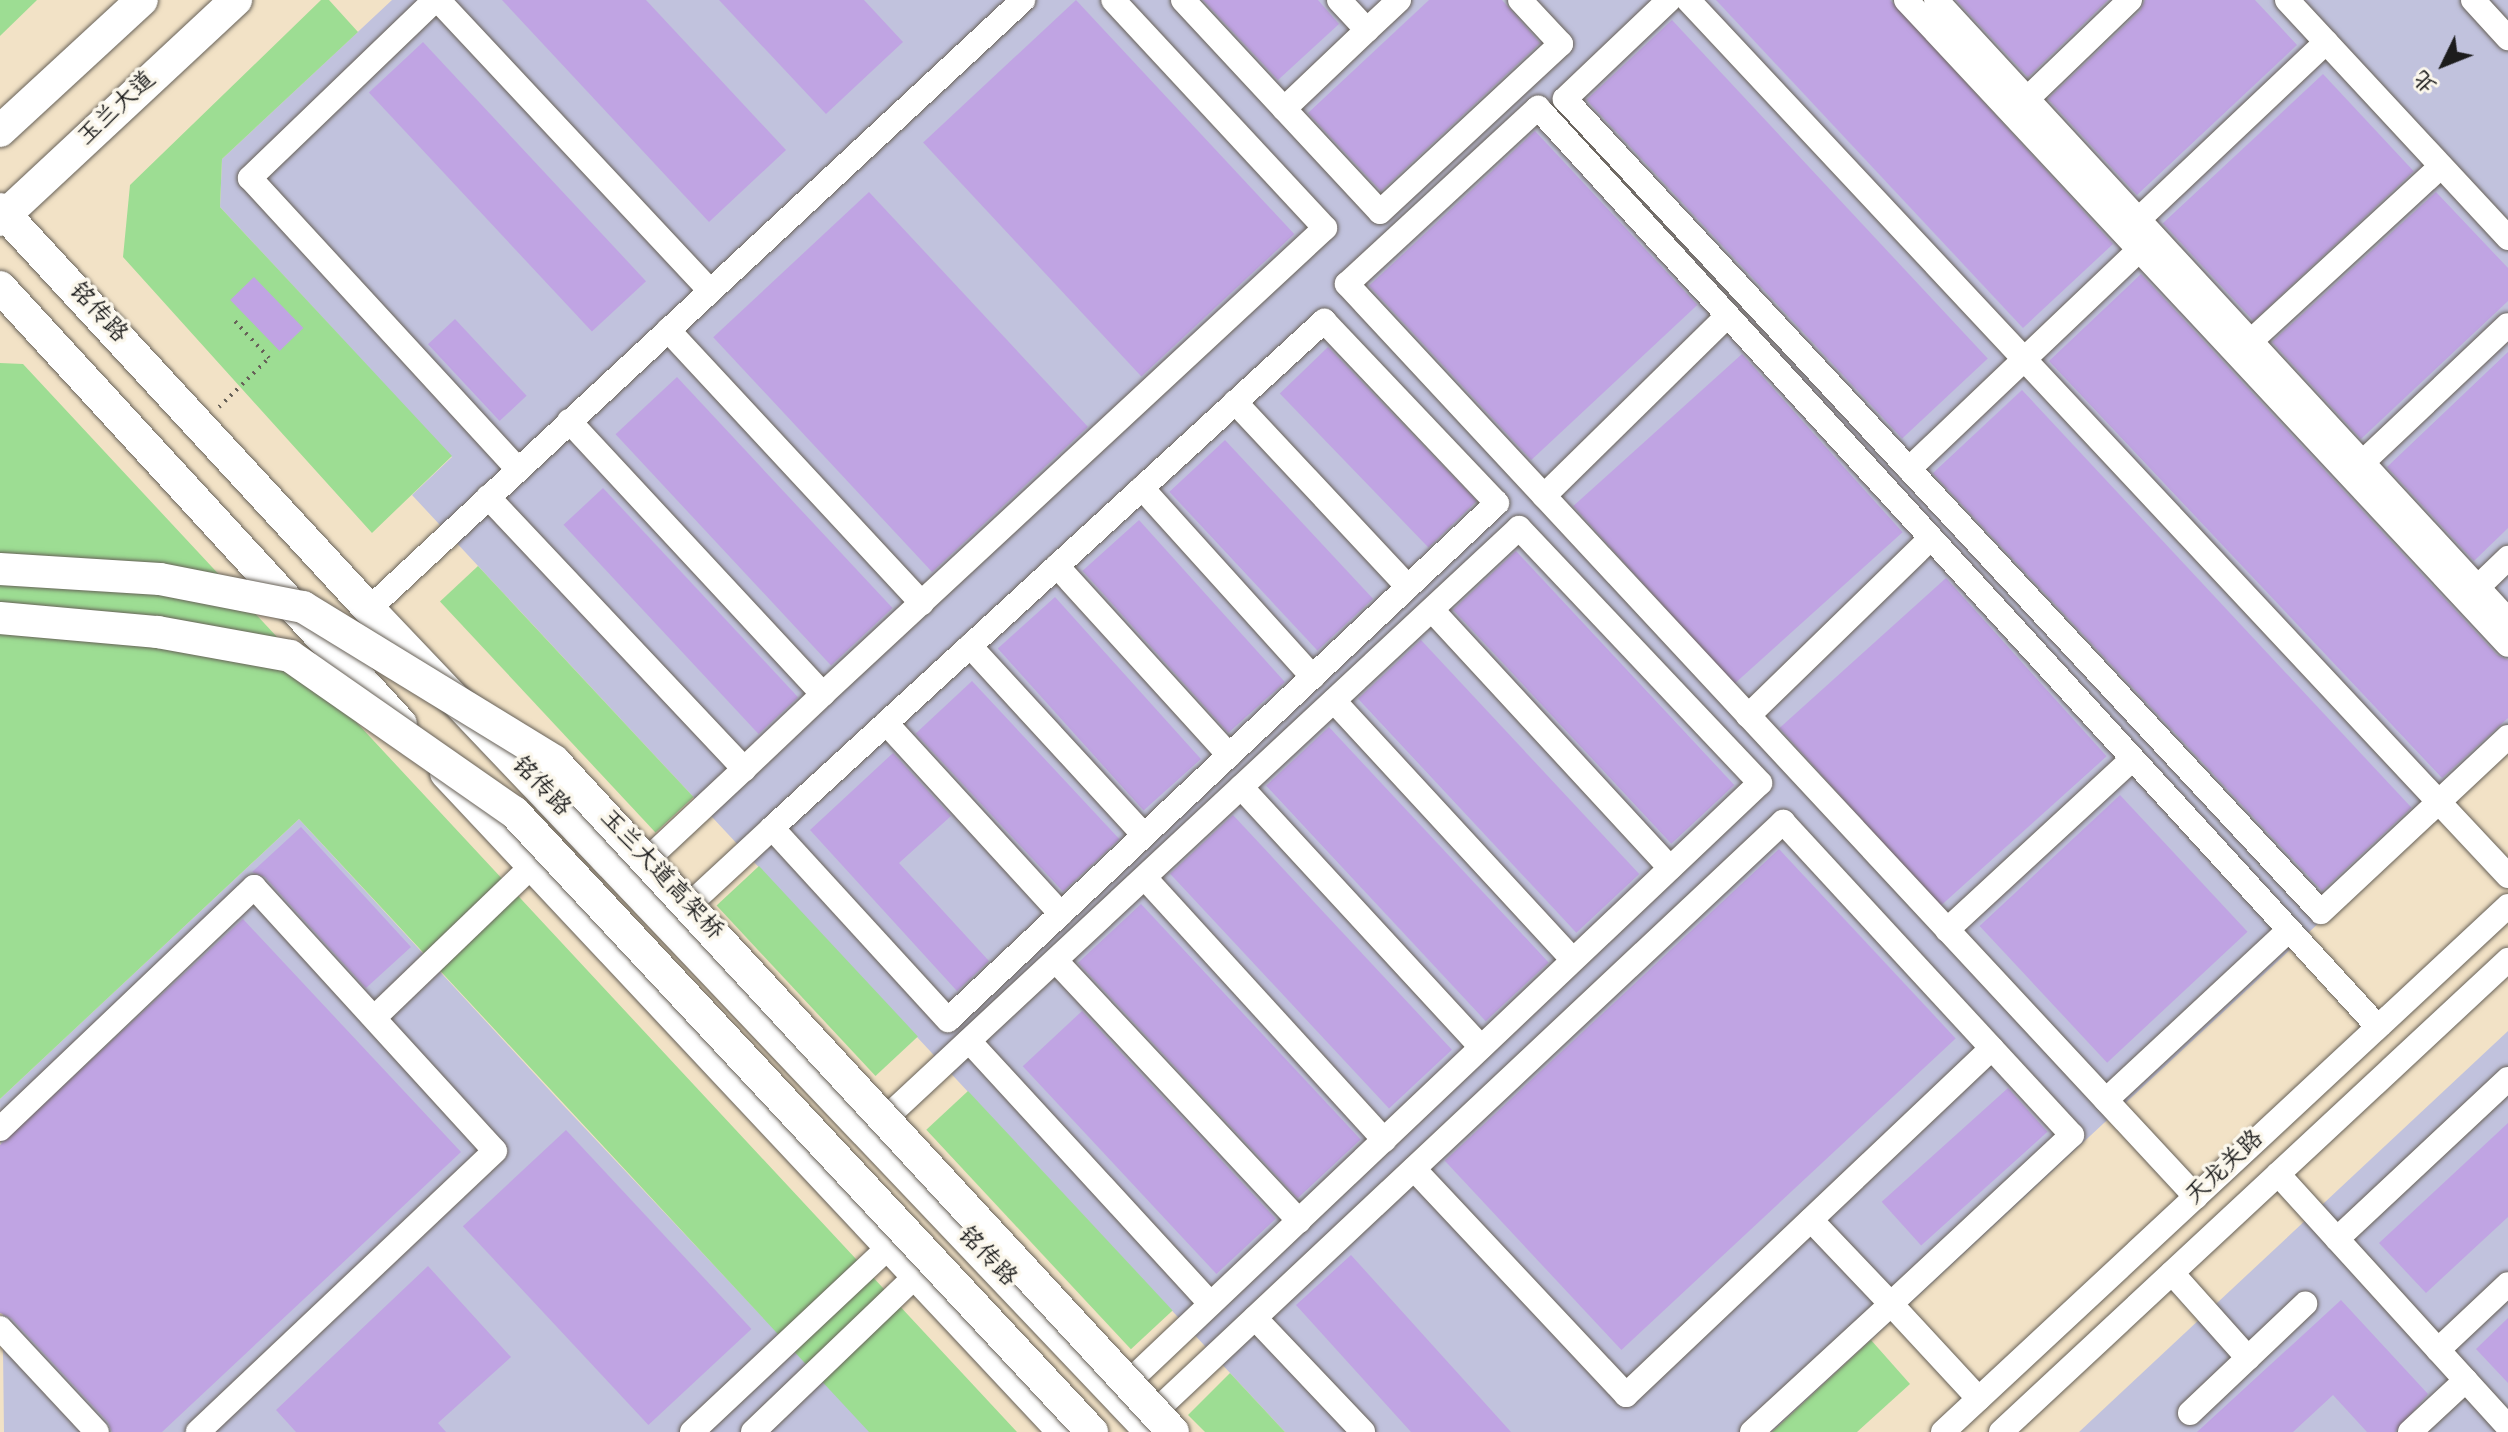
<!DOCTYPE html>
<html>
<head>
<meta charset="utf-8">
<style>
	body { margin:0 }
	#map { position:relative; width:2508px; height:1432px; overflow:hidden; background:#f2e2c6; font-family:"Gochi Hand","LXGW WenKai TC",sans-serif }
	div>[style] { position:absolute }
	.industrial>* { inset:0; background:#c1c2dd }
	.green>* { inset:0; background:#9ddd93; transform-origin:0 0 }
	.building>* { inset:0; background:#c0a4e3; transform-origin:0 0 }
	.path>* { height:4px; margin-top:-2px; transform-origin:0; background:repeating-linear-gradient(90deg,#676158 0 2px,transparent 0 8px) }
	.roads { filter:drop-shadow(0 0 2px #676158) drop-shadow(0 0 2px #676158) }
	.minor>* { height:24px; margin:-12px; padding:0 12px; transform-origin:12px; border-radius:12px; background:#fff }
	.major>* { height:32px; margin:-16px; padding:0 16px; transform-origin:16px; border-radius:16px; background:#fff }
	.bridges { filter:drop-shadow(0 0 2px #676158) drop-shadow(0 0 2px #676158) }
	.major-bridge>* { height:32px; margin:-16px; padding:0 16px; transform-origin:16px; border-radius:16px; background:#fff }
	span { translate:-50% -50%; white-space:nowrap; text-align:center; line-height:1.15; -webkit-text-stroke:7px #fbf7ec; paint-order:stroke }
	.street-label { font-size:24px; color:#1c1c1c }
	.north { position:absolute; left:2404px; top:24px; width:80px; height:80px; -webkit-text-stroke:6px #fbf7ec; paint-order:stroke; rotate:227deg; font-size:22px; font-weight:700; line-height:32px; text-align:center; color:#1c1c1c }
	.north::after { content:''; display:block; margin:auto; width:28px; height:36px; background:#1c1c1c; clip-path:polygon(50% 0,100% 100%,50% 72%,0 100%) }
</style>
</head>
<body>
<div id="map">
	<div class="industrial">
		<div style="clip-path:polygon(392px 0,2508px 0,2508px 747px,1772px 1432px,1285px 1432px,412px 495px,452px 457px,220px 207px,222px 159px)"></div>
		<div style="clip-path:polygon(299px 819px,564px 1106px,871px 1432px,4px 1432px,0 1099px)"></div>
		<div style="clip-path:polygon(2508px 1031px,2508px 1432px,2079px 1432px)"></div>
	</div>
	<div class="green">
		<div style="clip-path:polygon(0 0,37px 0,0 36px)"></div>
		<div style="clip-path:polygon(321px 0,329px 0,358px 32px,222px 159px,220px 207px,452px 456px,372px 533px,123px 257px,130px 185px)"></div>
		<div style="clip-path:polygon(0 363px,23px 364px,1017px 1432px,869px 1432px,299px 819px,0 1099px)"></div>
		<div style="left:478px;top:566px;width:316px;height:52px;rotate:47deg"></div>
		<div style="left:759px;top:866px;width:233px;height:58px;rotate:47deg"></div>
		<div style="left:968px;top:1091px;width:300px;height:57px;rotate:47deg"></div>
		<div style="clip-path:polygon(1871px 1340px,1910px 1384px,1857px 1432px,1772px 1432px)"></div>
		<div style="clip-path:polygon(1230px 1373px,1285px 1432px,1205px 1432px,1188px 1415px)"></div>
	</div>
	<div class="building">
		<div style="clip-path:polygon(502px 0,646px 0,786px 150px,709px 222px)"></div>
		<div style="clip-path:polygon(719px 0,864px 0,903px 42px,826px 114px)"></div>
		<div style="left:1076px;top:0;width:320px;height:209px;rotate:47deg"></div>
		<div style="clip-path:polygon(1203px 0,1318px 0,1339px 24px,1278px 80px)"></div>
		<div style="clip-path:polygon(1429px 0,1502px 0,1540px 43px,1381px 191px,1308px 113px)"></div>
		<div style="clip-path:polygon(1716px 0,1890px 0,2113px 244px,2023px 328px)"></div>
		<div style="clip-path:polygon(1956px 0,2108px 0,2028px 77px)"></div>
		<div style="clip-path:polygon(2145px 0,2255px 0,2297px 45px,2137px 195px,2048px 99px,2140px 11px)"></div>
		<div style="left:1672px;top:20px;width:463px;height:117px;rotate:47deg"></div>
		<div style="left:423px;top:42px;width:327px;height:74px;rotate:47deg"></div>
		<div style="left:2323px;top:74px;width:133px;height:219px;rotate:47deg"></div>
		<div style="left:1535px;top:131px;width:238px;height:227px;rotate:47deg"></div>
		<div style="left:869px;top:192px;width:321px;height:213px;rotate:47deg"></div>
		<div style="clip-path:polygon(2436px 192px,2508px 268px,2508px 301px,2361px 439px,2272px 342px)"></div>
		<div style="clip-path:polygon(2141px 274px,2497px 655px,2508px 660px,2508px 718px,2442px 778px,2049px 361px)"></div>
		<div style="left:254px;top:277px;width:71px;height:33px;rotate:46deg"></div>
		<div style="left:455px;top:319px;width:105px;height:37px;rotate:47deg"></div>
		<div style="left:1328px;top:347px;width:214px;height:67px;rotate:46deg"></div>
		<div style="clip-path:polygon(2508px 352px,2508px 528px,2474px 561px,2387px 467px)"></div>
		<div style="left:1742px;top:354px;width:240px;height:227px;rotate:48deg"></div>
		<div style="left:677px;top:377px;width:316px;height:84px;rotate:47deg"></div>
		<div style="left:2022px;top:390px;width:571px;height:122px;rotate:47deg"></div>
		<div style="left:1225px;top:440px;width:217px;height:76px;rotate:47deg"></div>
		<div style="left:603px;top:488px;width:286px;height:54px;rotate:47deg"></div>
		<div style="left:1139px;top:520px;width:218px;height:76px;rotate:48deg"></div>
		<div style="left:1516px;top:551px;width:320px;height:86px;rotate:47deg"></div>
		<div style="left:1946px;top:578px;width:240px;height:224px;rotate:48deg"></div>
		<div style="left:1055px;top:597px;width:218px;height:77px;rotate:48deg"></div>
		<div style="left:1421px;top:640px;width:320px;height:86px;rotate:47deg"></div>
		<div style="left:972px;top:681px;width:216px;height:77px;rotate:47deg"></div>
		<div style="left:1329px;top:727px;width:322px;height:86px;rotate:47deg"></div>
		<div style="clip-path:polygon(893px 753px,951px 816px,899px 863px,989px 961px,957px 991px,810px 830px)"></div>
		<div style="left:2120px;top:795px;width:187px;height:192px;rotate:47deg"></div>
		<div style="left:1233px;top:815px;width:321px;height:86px;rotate:47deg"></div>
		<div style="clip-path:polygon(301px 827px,411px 947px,366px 988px,265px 877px,252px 872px)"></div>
		<div style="left:1779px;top:849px;width:259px;height:457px;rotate:47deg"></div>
		<div style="left:1141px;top:904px;width:322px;height:86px;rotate:47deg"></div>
		<div style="clip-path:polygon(243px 919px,461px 1152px,162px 1432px,112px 1432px,108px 1422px,11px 1318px,0 1313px,0 1145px)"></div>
		<div style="left:1082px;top:1011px;width:284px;height:81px;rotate:47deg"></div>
		<div style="left:2008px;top:1088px;width:59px;height:170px;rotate:48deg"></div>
		<div style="clip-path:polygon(2508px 1123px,2508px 1217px,2426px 1293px,2379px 1243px)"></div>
		<div style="left:566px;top:1130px;width:272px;height:141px;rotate:47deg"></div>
		<div style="clip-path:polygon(1351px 1255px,1511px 1432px,1411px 1432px,1296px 1305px)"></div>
		<div style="clip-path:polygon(428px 1266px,511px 1357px,438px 1423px,446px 1432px,296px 1432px,276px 1410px)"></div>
		<div style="clip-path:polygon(2341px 1300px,2428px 1394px,2395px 1432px,2367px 1432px,2333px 1395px,2293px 1432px,2197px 1432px)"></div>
		<div style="clip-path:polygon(2508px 1318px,2508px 1383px,2476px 1349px)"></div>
	</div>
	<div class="path">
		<div style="left:219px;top:407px;width:70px;rotate:-44.4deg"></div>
		<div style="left:269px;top:358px;width:54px;rotate:-132.8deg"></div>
	</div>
	<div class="roads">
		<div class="minor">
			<div style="left:435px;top:0;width:257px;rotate:136.1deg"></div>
			<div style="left:250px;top:178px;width:396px;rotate:47.4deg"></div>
			<div style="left:438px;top:0;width:398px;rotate:46.9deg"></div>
			<div style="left:1183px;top:0;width:289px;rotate:47.1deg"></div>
			<div style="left:1380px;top:212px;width:247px;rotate:-42.9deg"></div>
			<div style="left:1561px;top:44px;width:60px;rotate:-133deg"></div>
			<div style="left:1339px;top:0;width:41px;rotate:47deg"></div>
			<div style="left:1367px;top:30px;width:44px;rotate:-43.2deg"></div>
			<div style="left:1669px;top:0;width:144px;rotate:136.4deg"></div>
			<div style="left:1565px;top:99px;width:1110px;rotate:47.08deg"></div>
			<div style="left:2321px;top:912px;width:256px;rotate:-43.1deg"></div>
			<div style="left:1688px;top:0;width:1200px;rotate:46.89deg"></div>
			<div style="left:1906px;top:0;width:882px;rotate:46.97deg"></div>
			<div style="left:1936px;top:0;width:844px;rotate:47.31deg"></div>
			<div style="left:2287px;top:0;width:325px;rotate:47.1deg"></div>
			<div style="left:2473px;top:0;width:52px;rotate:47.4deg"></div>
			<div style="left:2027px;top:99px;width:143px;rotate:-43.9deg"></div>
			<div style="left:1284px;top:109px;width:115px;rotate:-43.6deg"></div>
			<div style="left:2138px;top:220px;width:259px;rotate:-43.4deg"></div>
			<div style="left:668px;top:330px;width:373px;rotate:47.1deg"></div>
			<div style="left:2251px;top:341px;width:258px;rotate:-42.6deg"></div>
			<div style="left:1235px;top:402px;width:253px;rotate:46.9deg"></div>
			<div style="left:569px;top:421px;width:373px;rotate:47.1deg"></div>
			<div style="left:823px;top:694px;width:685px;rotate:-42.87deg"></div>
			<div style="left:1325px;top:228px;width:311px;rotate:-132.9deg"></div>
			<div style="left:2363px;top:462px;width:199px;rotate:-43.4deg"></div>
			<div style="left:1909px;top:469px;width:318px;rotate:-43.6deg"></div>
			<div style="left:1142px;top:488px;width:255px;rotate:47.9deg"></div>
			<div style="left:1544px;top:496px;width:257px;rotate:-44.5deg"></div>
			<div style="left:488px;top:497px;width:374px;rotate:46.7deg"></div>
			<div style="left:744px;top:769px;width:109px;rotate:-43.5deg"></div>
			<div style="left:1057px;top:566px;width:256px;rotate:47.7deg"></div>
			<div style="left:2478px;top:587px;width:42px;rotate:-44deg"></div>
			<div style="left:369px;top:609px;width:894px;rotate:-42.96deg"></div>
			<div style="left:1432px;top:610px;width:351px;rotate:47.3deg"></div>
			<div style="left:970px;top:646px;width:257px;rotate:47.4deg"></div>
			<div style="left:1334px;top:701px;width:352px;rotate:47.3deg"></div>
			<div style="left:1748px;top:716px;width:255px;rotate:-44.2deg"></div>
			<div style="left:886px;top:723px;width:259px;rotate:47.5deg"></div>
			<div style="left:1241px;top:787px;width:354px;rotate:47.3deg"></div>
			<div style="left:635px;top:871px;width:149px;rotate:-43.1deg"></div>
			<div style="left:1145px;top:878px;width:355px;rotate:47.6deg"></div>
			<div style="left:676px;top:917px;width:131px;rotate:-42.8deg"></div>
			<div style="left:772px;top:828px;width:750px;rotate:-42.57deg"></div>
			<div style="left:1324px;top:321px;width:251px;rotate:46.5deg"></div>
			<div style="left:1497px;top:503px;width:754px;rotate:136.72deg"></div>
			<div style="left:948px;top:1020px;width:260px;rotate:-132.5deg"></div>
			<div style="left:1947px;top:930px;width:252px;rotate:-42.7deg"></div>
			<div style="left:1056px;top:961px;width:356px;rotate:46.9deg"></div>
			<div style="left:375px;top:1017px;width:219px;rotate:-43.9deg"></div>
			<div style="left:969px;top:1041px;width:357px;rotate:47.4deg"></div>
			<div style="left:2106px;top:1100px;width:250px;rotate:-42.9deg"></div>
			<div style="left:0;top:1129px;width:351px;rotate:-43.6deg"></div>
			<div style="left:254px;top:887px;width:357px;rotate:47.6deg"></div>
			<div style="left:495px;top:1151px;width:409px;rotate:136.6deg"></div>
			<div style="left:873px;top:1130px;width:883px;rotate:-42.98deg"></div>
			<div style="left:1519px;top:528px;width:351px;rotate:46.6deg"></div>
			<div style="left:1760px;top:783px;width:886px;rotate:136.51deg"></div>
			<div style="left:1414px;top:1169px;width:310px;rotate:46.8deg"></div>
			<div style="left:1626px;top:1395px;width:504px;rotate:-43.47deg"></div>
			<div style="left:2278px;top:1174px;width:342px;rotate:47.7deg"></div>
			<div style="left:2196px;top:1197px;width:1247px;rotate:-132.92deg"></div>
			<div style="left:1347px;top:284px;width:260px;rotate:-42.7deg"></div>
			<div style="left:1538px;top:108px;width:1245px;rotate:47.57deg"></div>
			<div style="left:2337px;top:1239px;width:234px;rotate:-43.1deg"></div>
			<div style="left:2172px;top:1273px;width:114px;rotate:48.2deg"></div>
			<div style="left:2248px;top:1358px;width:80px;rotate:136.5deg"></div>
			<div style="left:1255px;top:1318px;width:157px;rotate:46.5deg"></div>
			<div style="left:0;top:1328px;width:142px;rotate:47deg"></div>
			<div style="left:2438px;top:1350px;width:96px;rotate:-43.3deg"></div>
			<div style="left:2248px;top:1358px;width:79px;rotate:-43.5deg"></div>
			<div style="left:1144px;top:1422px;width:877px;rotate:-43.2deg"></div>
			<div style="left:1783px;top:822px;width:426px;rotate:47.3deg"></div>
			<div style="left:2072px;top:1135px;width:248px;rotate:137deg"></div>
			<div style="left:1891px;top:1304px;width:129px;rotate:47.2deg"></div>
			<div style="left:692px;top:1432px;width:273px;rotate:-43.2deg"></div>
			<div style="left:753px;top:1432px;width:228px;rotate:-43.8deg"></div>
			<div style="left:1752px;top:1432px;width:189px;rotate:-42.6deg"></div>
			<div style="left:1891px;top:1304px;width:116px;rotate:-133.6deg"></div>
			<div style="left:1943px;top:1432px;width:772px;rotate:-42.95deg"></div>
			<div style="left:2001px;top:1432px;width:693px;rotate:-42.95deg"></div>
			<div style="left:2410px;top:1432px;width:76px;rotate:-42.9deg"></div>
		</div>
		<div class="major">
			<div style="left:0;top:131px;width:193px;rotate:-42.7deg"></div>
			<div style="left:0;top:209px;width:544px;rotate:47.31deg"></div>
			<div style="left:369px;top:609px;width:1135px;rotate:46.46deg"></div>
			<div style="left:0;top:220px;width:323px;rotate:-43deg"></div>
			<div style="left:0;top:287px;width:593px;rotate:47.46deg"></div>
			<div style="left:446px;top:773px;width:903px;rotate:46.84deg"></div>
		</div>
	</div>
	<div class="bridges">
		<div class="major-bridge">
			<div style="left:0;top:569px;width:160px;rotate:3.6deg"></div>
			<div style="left:160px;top:579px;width:146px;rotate:11.1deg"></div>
			<div style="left:303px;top:607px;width:294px;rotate:31.5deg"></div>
			<div style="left:554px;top:761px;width:913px;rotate:47.31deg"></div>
			<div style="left:0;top:618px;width:159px;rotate:5.1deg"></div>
			<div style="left:158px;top:632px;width:134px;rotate:10.3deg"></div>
			<div style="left:290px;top:656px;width:273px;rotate:34.9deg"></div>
			<div style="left:514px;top:812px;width:848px;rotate:47.01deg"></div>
		</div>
	</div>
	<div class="street-label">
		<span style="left:118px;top:110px;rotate:-43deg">玉兰大道</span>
		<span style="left:97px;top:314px;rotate:47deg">铭传路</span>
		<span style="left:540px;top:788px;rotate:46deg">铭传路</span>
		<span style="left:660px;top:876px;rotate:47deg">玉兰大道高架桥</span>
		<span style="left:2226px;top:1169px;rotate:-43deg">天龙关路</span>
		<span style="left:986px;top:1258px;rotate:46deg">铭传路</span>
	</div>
	<div class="north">北</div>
</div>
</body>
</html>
